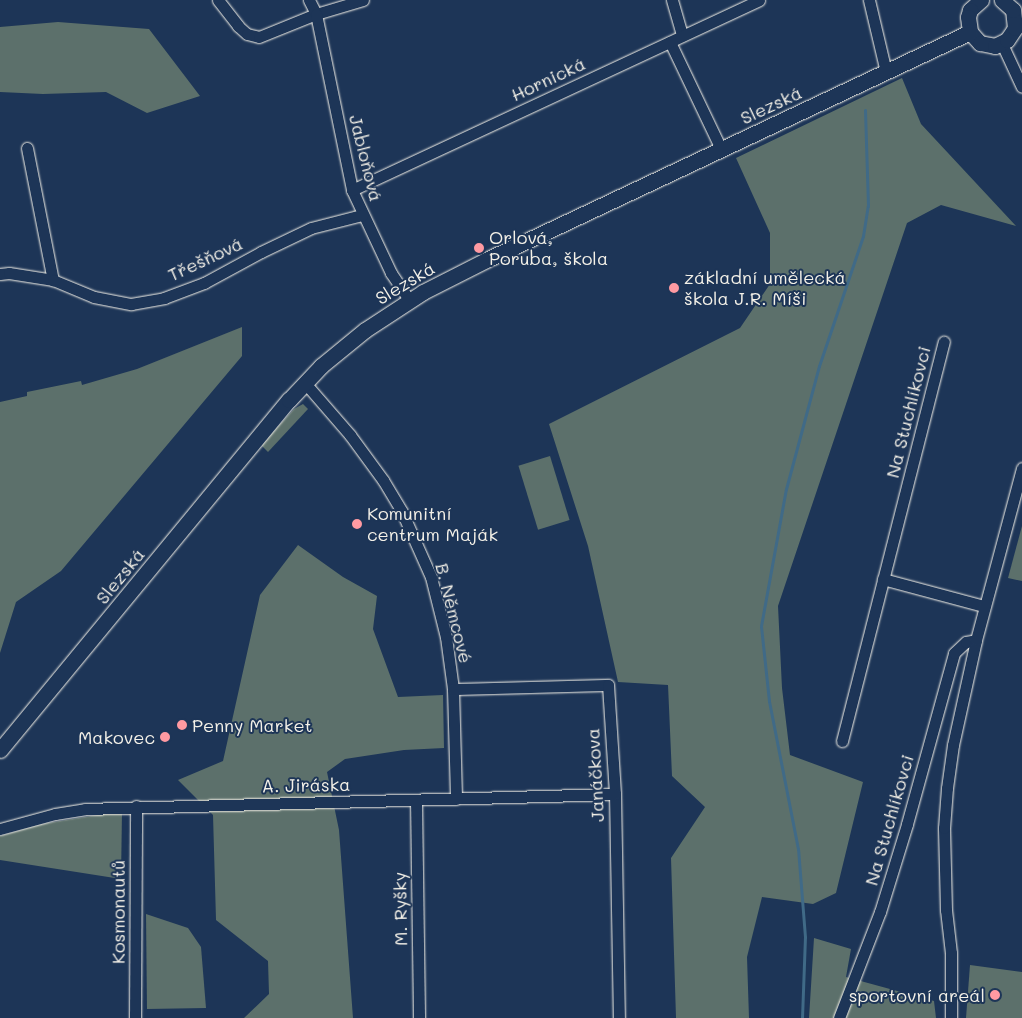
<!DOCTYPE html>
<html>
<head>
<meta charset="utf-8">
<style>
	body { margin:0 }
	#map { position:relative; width:1022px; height:1018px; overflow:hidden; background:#1d3557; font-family:Mali,sans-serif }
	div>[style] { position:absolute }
	.green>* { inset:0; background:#5c706b; transform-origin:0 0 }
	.stream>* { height:3px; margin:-1.5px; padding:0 1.5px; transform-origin:1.5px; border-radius:1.5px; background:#406a87 }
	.roads { filter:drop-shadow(0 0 1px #f4f1e8) drop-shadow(0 0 1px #f4f1e8) }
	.minor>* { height:11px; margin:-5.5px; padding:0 5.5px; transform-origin:5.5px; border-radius:5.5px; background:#1d3557 }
	.tertiary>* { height:15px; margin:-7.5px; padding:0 7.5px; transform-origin:7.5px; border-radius:7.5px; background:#1d3557 }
	.dots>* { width:14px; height:14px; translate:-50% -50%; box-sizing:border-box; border:2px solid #1d3557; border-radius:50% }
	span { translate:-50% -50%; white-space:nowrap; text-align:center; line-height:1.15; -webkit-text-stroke:4px #1d3557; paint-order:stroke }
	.street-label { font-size:18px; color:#f4f1e8 }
	.poi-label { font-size:18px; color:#f4f1e8 }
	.left { translate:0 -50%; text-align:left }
	.right { translate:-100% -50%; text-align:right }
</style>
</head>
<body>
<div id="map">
	<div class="green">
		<div style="clip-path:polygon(58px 22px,149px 29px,200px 96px,147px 113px,106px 92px,43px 94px,0 92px,0 27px)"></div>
		<div style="clip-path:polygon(902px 78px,921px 124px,1016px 226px,941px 205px,907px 223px,778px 606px,782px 688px,790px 755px,863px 782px,836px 893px,813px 904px,762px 897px,747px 957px,749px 1018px,676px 1018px,671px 858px,705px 807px,672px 776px,668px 685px,618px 682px,588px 546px,549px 424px,740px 328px,770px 284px,770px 233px,736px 158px)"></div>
		<div style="clip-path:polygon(242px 327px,242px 356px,61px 571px,16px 602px,0 653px,0 402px,27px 396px,27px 392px,81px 381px,82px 385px,137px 369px)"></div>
		<div style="clip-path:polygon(303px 404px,308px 409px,268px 452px,261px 445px,294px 409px)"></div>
		<div style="left:550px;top:456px;width:67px;height:33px;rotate:73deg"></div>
		<div style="clip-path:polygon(1022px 526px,1022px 581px,1008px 578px)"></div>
		<div style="clip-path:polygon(298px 545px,343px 577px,377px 596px,373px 629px,398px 697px,443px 695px,444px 748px,404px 750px,345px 759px,327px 772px,339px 830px,353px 1018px,244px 1018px,269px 994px,268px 961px,216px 920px,213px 815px,178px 780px,223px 761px,260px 595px)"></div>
		<div style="clip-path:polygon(122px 811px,121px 879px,0 860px,0 836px,41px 824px)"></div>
		<div style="clip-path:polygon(146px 914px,188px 928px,201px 947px,206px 1008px,147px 1009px)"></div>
		<div style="clip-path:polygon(814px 938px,851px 949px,846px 977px,934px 1001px,936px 1018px,809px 1018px)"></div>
		<div style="clip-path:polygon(970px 965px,1022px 972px,1022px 1018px,966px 1018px)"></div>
	</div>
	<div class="stream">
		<div style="left:802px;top:1018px;width:81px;rotate:-87.9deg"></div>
		<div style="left:805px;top:937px;width:88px;rotate:-94.5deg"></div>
		<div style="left:798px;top:849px;width:151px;rotate:-101.1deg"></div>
		<div style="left:769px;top:701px;width:75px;rotate:-96.1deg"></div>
		<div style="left:761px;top:626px;width:139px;rotate:-79.7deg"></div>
		<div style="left:786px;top:489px;width:127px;rotate:-75deg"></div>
		<div style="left:819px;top:366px;width:137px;rotate:-71.3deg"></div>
		<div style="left:863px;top:236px;width:30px;rotate:-81deg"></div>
		<div style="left:868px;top:206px;width:96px;rotate:-91.8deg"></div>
	</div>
	<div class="roads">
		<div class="minor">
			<div style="left:218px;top:0;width:33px;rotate:52deg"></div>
			<div style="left:238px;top:26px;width:12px;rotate:42deg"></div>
			<div style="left:247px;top:34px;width:12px;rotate:14deg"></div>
			<div style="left:259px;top:37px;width:61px;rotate:-22deg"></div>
			<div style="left:316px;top:14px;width:49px;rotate:-16.6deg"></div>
			<div style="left:309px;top:0;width:16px;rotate:63deg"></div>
			<div style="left:316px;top:14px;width:180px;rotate:78.4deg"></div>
			<div style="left:352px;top:190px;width:92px;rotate:64.8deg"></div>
			<div style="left:391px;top:273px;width:32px;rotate:56deg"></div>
			<div style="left:672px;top:0;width:37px;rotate:74deg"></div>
			<div style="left:869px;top:0;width:74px;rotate:76.7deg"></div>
			<div style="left:670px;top:42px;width:119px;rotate:64.5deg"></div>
			<div style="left:1002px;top:44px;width:47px;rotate:65.1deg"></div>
			<div style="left:27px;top:148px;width:135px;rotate:78.9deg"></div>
			<div style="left:352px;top:190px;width:449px;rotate:-25deg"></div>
			<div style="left:0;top:274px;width:9px;rotate:-6deg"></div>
			<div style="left:9px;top:273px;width:45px;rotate:9deg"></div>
			<div style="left:53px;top:280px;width:44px;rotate:22.5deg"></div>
			<div style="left:94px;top:297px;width:38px;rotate:11deg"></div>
			<div style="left:131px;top:304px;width:34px;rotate:-10deg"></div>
			<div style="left:164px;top:298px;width:43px;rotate:-20.6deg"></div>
			<div style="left:204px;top:283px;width:65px;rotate:-28.5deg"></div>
			<div style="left:261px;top:252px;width:55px;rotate:-25.6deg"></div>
			<div style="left:311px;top:228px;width:53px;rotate:-14.3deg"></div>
			<div style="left:305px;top:383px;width:69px;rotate:49.1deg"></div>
			<div style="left:350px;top:435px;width:56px;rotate:53.7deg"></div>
			<div style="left:383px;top:480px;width:37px;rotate:59deg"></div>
			<div style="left:402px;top:512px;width:71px;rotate:66deg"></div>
			<div style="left:431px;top:577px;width:62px;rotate:76deg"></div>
			<div style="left:446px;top:637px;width:52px;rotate:82.3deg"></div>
			<div style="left:453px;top:689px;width:110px;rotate:88.4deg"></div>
			<div style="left:883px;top:579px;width:105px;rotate:15deg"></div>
			<div style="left:453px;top:689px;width:155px;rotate:-1.5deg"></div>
			<div style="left:608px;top:685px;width:109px;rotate:86.3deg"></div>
			<div style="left:615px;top:794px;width:224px;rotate:89deg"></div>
			<div style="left:842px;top:741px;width:412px;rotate:-75.7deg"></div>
			<div style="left:416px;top:800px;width:218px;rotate:89.2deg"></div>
			<div style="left:0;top:829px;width:57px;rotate:-15.3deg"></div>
			<div style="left:55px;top:814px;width:30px;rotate:-9deg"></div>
			<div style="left:85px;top:809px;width:530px;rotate:-1.62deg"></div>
			<div style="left:135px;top:1018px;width:212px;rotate:-89.7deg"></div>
			<div style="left:839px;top:1018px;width:114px;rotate:-68.9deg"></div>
			<div style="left:880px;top:912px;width:92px;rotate:-72.9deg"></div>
			<div style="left:907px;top:824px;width:177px;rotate:-74.6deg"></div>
			<div style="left:954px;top:653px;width:16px;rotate:-43deg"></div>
			<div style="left:966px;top:642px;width:10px;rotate:-11deg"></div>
			<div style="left:951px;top:1018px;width:65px;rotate:-90deg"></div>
			<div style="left:951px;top:953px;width:43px;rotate:-96.6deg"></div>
			<div style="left:946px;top:910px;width:82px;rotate:-91.4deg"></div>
			<div style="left:944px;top:828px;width:40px;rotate:-85.7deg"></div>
			<div style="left:947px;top:788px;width:43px;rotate:-82.1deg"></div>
			<div style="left:953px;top:745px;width:107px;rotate:-77.6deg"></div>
			<div style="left:976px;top:640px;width:178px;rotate:-75deg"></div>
		</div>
		<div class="tertiary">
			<div style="left:981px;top:0;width:15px;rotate:138deg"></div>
			<div style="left:970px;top:10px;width:7px;rotate:106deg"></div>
			<div style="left:968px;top:17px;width:15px;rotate:82deg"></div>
			<div style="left:970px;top:32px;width:15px;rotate:48deg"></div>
			<div style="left:980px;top:43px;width:15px;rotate:11deg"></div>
			<div style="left:995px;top:46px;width:13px;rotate:-27deg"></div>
			<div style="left:1007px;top:40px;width:14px;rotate:-56deg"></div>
			<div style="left:1015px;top:28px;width:18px;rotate:-96deg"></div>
			<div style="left:1013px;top:10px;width:15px;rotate:-138deg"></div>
			<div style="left:0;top:750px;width:454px;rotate:-50.5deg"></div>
			<div style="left:289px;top:400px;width:47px;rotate:-46.7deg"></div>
			<div style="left:321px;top:366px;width:57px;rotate:-39.3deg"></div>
			<div style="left:365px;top:330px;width:69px;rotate:-33.2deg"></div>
			<div style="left:423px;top:292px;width:71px;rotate:-26.9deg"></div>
			<div style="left:486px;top:260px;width:535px;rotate:-25.22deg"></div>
		</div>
	</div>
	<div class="dots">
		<div style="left:479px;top:248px;background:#ff9aa2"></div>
		<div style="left:674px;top:288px;background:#ff9aa2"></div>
		<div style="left:357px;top:524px;background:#ff9aa2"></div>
		<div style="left:182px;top:725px;background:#ff9aa2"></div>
		<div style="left:165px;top:737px;background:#ff9aa2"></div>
		<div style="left:995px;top:995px;background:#ff9aa2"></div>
	</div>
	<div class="street-label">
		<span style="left:548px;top:79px;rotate:-25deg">Hornická</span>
		<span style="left:771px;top:105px;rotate:-25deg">Slezská</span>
		<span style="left:366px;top:158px;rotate:76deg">Jabloňová</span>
		<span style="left:205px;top:259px;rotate:-25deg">Třešňová</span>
		<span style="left:405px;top:283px;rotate:-31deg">Slezská</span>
		<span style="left:908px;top:412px;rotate:-76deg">Na Stuchlíkovci</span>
		<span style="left:120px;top:576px;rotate:-51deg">Slezská</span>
		<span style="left:454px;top:613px;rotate:76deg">B. Němcové</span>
		<span style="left:595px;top:775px;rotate:-93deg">Janáčkova</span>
		<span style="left:306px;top:785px;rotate:-1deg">A. Jiráska</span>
		<span style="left:889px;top:820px;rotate:-74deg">Na Stuchlíkovci</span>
		<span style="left:400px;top:909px;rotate:-91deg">M. Ryšky</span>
		<span style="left:118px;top:912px;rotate:-90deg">Kosmonautů</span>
	</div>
	<div class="poi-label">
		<span class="left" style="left:489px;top:248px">Orlová,<br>Poruba, škola</span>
		<span class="left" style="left:684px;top:288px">základní umělecká<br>škola J.R. Míši</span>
		<span class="left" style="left:367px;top:524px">Komunitní<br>centrum Maják</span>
		<span class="left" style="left:192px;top:725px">Penny Market</span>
		<span class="right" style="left:155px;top:737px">Makovec</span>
		<span class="right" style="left:985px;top:995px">sportovní areál</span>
	</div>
</div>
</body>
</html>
